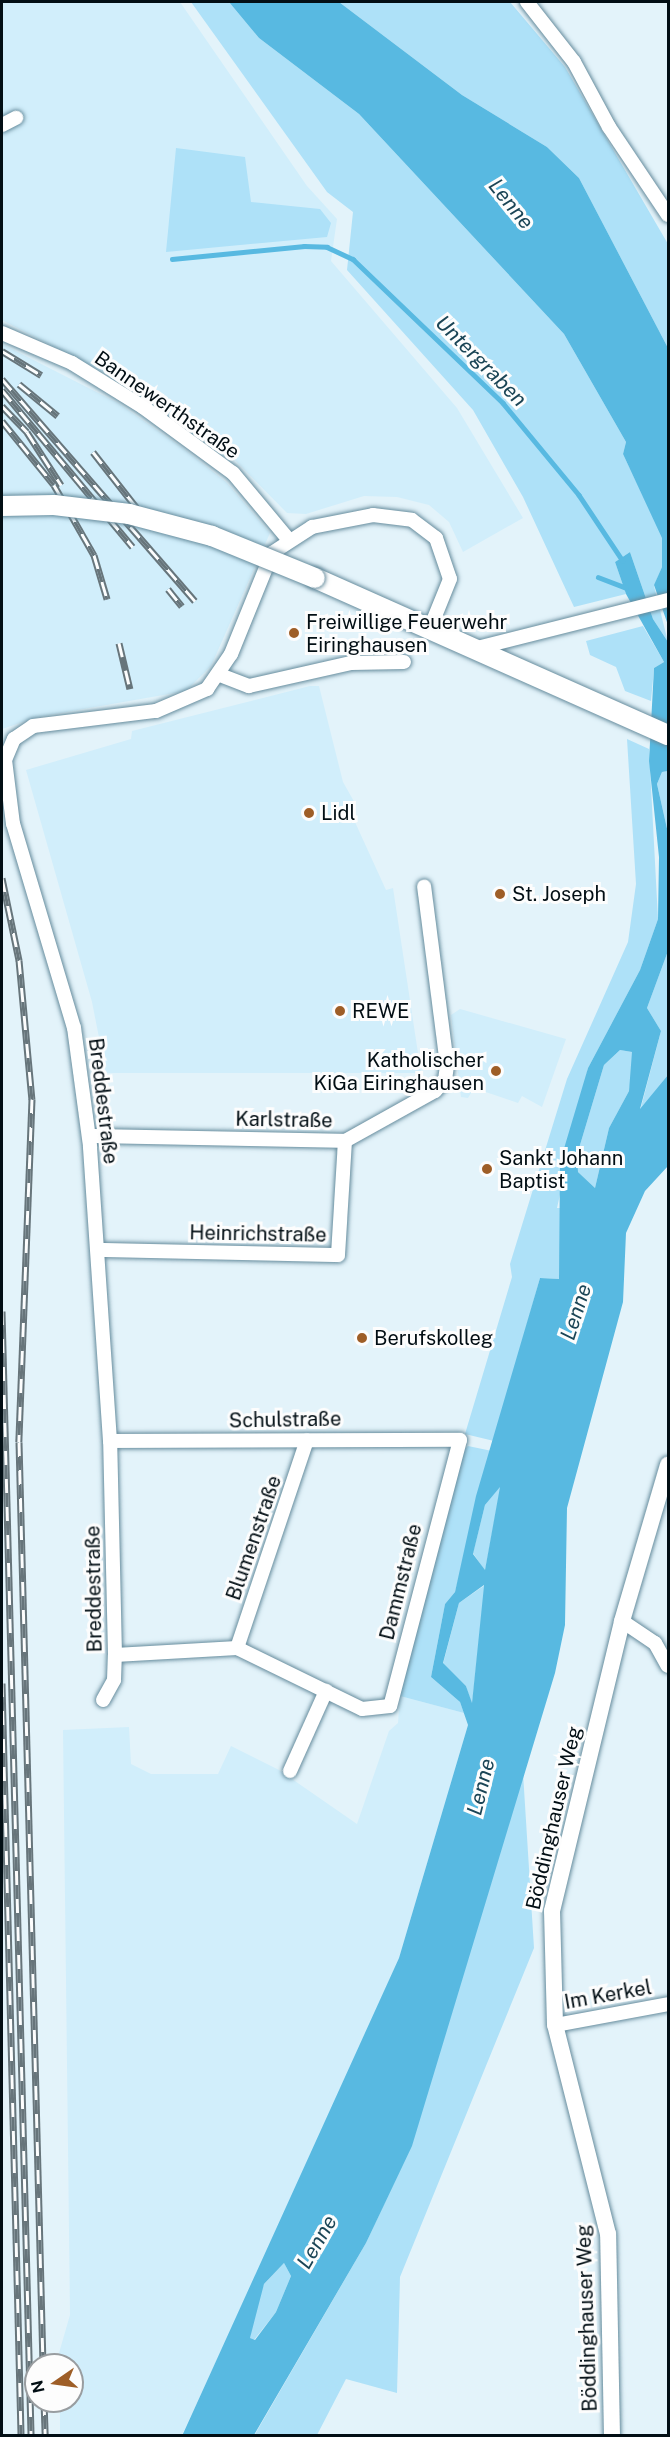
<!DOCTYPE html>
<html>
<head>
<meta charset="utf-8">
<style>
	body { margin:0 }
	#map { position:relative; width:670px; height:2437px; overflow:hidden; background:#e3f3fa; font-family:"Public Sans",sans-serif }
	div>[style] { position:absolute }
	.built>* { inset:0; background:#d1eefb }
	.green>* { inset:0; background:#aee1f8 }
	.water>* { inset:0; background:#58b9e1 }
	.stream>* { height:4.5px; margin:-2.25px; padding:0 2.25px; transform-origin:2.25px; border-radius:2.25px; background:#58b9e1 }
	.roads { filter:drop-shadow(0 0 2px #668c9d) drop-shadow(0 0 2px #668c9d) }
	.minor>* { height:14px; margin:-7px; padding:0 7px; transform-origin:7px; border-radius:7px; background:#fff }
	.tertiary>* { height:16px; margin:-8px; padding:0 8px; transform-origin:8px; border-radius:8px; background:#fff }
	.secondary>* { height:20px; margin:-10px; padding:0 10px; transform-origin:10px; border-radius:10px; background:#fff }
	.rail>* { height:7px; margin-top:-3.5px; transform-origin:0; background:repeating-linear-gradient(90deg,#fdfdfd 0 14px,#67757b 0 28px); box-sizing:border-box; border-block:2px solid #67757b }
	.bridges { filter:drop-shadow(0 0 2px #668c9d) drop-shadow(0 0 2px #668c9d) }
	.secondary-bridge>* { height:20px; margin:-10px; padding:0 10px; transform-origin:10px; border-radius:10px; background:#fff }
	.dots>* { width:16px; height:16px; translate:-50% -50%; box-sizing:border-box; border:3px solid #fdfdfd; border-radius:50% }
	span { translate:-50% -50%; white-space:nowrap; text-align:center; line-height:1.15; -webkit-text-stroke:6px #fdfdfd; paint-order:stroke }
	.street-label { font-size:20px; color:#020e14 }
	.poi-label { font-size:20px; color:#020e14 }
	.left { translate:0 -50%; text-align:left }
	.right { translate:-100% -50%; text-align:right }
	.water-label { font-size:21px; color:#1b4556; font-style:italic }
	.frame { position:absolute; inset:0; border:3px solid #020e14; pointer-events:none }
	.north { position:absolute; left:24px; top:2353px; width:60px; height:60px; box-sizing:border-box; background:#fdfdfd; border:2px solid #999da0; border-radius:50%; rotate:257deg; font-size:16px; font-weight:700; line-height:24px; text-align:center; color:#020e14 }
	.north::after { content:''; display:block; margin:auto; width:21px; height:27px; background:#9e5e27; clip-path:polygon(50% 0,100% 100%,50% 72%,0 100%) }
</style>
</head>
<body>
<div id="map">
	<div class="built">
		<div style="clip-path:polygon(2px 2px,180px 2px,307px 186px,337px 219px,331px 261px,457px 408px,523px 518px,463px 552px,449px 522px,429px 505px,397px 497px,364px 496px,306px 514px,287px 513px,232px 457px,165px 404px,2px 320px)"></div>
		<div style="clip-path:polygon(2px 344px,118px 403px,184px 449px,226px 482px,270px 533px,211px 666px,186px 691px,38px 717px,2px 729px)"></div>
		<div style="clip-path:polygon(310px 686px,319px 686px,343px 782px,356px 805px,349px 809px,386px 890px,393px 888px,421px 1073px,106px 1073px,92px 1002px,26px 770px,131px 739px,132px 731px)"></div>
		<div style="clip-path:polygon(460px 1009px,566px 1039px,542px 1107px,522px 1096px,518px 1103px,474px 1088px,468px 1098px,461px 1097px,451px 1015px)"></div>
		<div style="clip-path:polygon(400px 1696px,464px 1713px,468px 1725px,399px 1958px,317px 2144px,182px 2435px,60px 2435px,60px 2401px,72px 2401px,72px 2365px,59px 2365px,59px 2353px,70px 2315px,63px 1730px,129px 1727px,131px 1764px,151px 1774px,218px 1774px,231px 1746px,279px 1770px,357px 1824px,389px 1731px,398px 1723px)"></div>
	</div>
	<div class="green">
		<div style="clip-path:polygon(191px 2px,229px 2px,259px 38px,359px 114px,564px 334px,626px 442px,623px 454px,663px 538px,662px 567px,654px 586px,668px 642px,653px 619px,630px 552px,615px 562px,626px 594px,574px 607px,523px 497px,473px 410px,347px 270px,353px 212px,327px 192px)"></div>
		<div style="clip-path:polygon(339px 2px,510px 2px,565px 67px,668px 244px,668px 348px,579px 178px,547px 147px,462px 95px)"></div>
		<div style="clip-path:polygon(176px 148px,245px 157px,251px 202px,320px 209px,331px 223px,327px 237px,166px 252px)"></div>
		<div style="clip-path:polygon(643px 626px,664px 662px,654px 668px,651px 701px,625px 691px,616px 667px,590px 655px,586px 641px)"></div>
		<div style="clip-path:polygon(627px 739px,649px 749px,658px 919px,640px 970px,588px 1068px,557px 1208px,562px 1208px,559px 1279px,540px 1278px,494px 1441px,465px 1434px,512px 1277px,510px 1264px,567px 1079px,628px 942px,636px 884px)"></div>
		<div style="clip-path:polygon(668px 771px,668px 833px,657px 784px,662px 772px)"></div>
		<div style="clip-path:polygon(668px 951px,668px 1075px,640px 1111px,661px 1031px,647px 1008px)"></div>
		<div style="clip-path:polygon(620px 1050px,632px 1052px,633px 1068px,629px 1091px,609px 1128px,595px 1188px,578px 1172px,577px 1155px,604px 1065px)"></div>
		<div style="clip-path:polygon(468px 1446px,492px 1451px,455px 1592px,445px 1604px,431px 1677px,460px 1702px,464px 1713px,400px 1696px,455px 1458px)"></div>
		<div style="clip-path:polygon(501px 1485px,485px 1571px,473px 1553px,485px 1505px)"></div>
		<div style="clip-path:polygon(485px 1585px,472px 1705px,466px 1686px,443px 1664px,459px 1603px)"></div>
		<div style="clip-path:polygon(523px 1773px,534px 1948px,400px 2277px,397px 2393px,346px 2379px,317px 2435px,254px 2436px,366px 2243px,411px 2146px)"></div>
		<div style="clip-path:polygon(284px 2263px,291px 2276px,276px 2312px,254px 2340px,250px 2338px,254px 2307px,264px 2284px)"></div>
	</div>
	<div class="water">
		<div style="clip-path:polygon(229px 2px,339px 2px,462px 95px,547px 147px,579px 178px,668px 348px,668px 625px,654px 585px,662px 567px,662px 538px,623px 454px,626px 442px,564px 334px,359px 114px,259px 38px)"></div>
		<div style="clip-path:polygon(evenodd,630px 552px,653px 619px,668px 642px,668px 771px,662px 772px,657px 784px,668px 833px,668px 951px,647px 1008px,661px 1031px,640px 1109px,668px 1075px,668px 1166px,645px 1191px,626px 1233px,623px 1302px,567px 1508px,565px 1625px,555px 1673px,412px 2146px,366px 2243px,254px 2435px,182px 2436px,399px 1958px,468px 1725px,460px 1702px,431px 1677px,445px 1604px,455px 1592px,476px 1496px,540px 1278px,559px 1279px,560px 1162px,588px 1068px,640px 970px,658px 919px,659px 857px,649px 761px,654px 668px,664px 662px,626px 594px,615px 562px,630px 552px,620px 1050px,632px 1052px,629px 1091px,609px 1128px,595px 1188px,578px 1172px,577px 1155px,604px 1065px,620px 1050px,630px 552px,500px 1487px,485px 1570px,473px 1554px,485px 1505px,500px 1487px,630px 552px,484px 1585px,484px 1586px,472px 1703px,466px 1686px,443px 1663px,459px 1603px,484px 1585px,630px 552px,284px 2263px,291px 2276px,276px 2312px,255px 2340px,250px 2338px,264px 2284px,284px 2263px)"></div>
	</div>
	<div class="stream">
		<div style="left:172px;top:259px;width:133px;rotate:-5.6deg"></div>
		<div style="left:304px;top:246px;width:23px;rotate:2deg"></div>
		<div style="left:327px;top:247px;width:29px;rotate:25deg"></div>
		<div style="left:353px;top:259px;width:208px;rotate:43.8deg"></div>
		<div style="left:503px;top:403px;width:119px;rotate:50.4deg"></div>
		<div style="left:579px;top:495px;width:79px;rotate:56.3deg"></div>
		<div style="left:598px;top:577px;width:30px;rotate:21deg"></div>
	</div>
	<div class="roads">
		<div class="minor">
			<div style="left:527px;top:2px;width:76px;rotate:51.9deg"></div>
			<div style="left:574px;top:62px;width:74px;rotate:61.7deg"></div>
			<div style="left:609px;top:127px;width:106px;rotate:56.2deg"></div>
			<div style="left:2px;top:125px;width:16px;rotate:-27deg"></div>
			<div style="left:2px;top:333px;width:76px;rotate:23.2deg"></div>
			<div style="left:72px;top:363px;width:84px;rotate:31.8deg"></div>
			<div style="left:143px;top:407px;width:112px;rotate:36.3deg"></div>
			<div style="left:233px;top:473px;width:86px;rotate:50.2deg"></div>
			<div style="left:473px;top:649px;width:201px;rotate:-14.1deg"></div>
			<div style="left:220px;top:675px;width:31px;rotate:21deg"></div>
			<div style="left:249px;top:686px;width:105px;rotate:-12.7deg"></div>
			<div style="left:351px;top:663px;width:53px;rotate:-1.1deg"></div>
			<div style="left:89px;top:1136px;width:256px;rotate:1.1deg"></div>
			<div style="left:345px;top:1141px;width:103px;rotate:-29.1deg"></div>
			<div style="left:435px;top:1091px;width:15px;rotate:-48deg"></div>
			<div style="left:445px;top:1080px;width:15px;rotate:-82deg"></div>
			<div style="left:447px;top:1065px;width:180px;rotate:-97.3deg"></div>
			<div style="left:100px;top:1250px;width:238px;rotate:1.2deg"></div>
			<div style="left:338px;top:1255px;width:114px;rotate:-86.5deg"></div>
			<div style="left:110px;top:1441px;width:350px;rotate:-0.2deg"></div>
			<div style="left:460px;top:1440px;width:275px;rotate:104.7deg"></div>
			<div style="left:390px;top:1706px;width:28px;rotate:174deg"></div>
			<div style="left:362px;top:1709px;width:139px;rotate:-154deg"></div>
			<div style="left:237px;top:1648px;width:122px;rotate:176.7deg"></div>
			<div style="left:622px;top:1621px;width:40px;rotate:34deg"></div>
			<div style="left:655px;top:1643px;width:26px;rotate:61deg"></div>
			<div style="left:237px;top:1648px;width:219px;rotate:-71.4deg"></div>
			<div style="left:103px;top:1700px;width:23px;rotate:-61deg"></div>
			<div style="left:114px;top:1680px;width:25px;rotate:-88deg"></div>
			<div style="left:115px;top:1655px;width:214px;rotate:-91.3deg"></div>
			<div style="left:110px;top:1441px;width:296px;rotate:-93.9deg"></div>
			<div style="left:90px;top:1146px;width:119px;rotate:-97.7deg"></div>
			<div style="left:74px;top:1028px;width:213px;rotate:-106.6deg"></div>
			<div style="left:13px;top:824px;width:64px;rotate:-97.1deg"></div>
			<div style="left:5px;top:760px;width:23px;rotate:-67deg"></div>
			<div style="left:14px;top:739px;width:23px;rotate:-34deg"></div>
			<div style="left:33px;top:726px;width:124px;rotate:-7deg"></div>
			<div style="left:156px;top:711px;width:56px;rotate:-23.3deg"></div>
			<div style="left:207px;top:689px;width:42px;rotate:-55.6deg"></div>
			<div style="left:231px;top:654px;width:109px;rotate:-67.9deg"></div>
			<div style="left:272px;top:553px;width:48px;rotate:-33deg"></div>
			<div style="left:312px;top:527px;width:62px;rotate:-11.1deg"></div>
			<div style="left:373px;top:515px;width:39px;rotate:7deg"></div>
			<div style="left:412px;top:520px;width:30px;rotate:37deg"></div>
			<div style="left:436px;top:538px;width:43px;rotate:71.1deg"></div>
			<div style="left:450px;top:579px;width:56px;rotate:112deg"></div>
			<div style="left:290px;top:1771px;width:88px;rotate:-65.8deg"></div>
			<div style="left:555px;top:2025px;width:115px;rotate:-10.5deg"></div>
		</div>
		<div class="tertiary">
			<div style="left:612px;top:2436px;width:202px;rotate:-91.1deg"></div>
			<div style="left:608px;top:2234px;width:216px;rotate:-104.2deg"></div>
			<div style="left:555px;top:2025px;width:114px;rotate:-91.5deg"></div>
			<div style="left:552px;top:1911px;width:298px;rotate:-76.4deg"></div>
			<div style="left:622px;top:1621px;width:163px;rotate:-73.6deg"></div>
		</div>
		<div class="secondary">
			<div style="left:315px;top:578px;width:386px;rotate:24deg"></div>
		</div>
	</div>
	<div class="rail">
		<div style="left:2px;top:351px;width:46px;rotate:31.6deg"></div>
		<div style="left:2px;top:379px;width:294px;rotate:49deg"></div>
		<div style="left:19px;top:384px;width:50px;rotate:39.4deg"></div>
		<div style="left:2px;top:390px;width:204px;rotate:50.2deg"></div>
		<div style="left:2px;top:406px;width:36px;rotate:46deg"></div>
		<div style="left:27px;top:432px;width:63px;rotate:57.3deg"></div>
		<div style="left:2px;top:421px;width:82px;rotate:50.9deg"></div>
		<div style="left:54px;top:485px;width:81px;rotate:60.3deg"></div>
		<div style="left:94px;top:555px;width:46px;rotate:73.5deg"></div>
		<div style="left:93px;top:452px;width:94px;rotate:51.9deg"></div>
		<div style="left:168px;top:589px;width:22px;rotate:51deg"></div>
		<div style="left:119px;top:643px;width:47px;rotate:76.6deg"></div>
		<div style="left:2px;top:878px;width:84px;rotate:78.3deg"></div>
		<div style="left:19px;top:960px;width:140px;rotate:84.7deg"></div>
		<div style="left:32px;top:1099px;width:343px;rotate:92.2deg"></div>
		<div style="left:19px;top:1442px;width:923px;rotate:88.51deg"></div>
		<div style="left:2px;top:1311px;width:1125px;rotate:88.52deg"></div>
		<div style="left:2px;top:1683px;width:753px;rotate:88.55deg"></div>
		<div style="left:44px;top:2401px;width:35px;rotate:88deg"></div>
	</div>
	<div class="bridges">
		<div class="secondary-bridge">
			<div style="left:2px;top:506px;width:52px;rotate:-1.1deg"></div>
			<div style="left:54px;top:505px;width:76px;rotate:6.8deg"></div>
			<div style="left:129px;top:514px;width:86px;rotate:14.8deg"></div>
			<div style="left:212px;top:536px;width:111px;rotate:22.2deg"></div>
		</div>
	</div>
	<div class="dots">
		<div style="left:294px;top:633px;background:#9e5e27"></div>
		<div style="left:309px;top:813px;background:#9e5e27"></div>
		<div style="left:500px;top:894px;background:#9e5e27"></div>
		<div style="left:340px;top:1011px;background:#9e5e27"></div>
		<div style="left:496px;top:1071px;background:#9e5e27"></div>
		<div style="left:487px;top:1169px;background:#9e5e27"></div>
		<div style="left:362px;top:1338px;background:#9e5e27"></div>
	</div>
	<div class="street-label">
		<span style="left:167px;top:405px;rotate:35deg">Bannewerthstraße</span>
		<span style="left:103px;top:1101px;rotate:83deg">Breddestraße</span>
		<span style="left:284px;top:1120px;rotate:1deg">Karlstraße</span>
		<span style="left:258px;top:1234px;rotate:1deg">Heinrichstraße</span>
		<span style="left:285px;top:1420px;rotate:-1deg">Schulstraße</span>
		<span style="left:254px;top:1538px;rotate:-71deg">Blumenstraße</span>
		<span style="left:401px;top:1582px;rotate:-76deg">Dammstraße</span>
		<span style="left:94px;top:1589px;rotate:-91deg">Breddestraße</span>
		<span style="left:554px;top:1818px;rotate:-77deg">Böddinghauser Weg</span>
		<span style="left:608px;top:1995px;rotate:-10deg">Im Kerkel</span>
		<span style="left:587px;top:2318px;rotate:-92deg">Böddinghauser Weg</span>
	</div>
	<div class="poi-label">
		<span class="left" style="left:306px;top:634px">Freiwillige Feuerwehr<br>Eiringhausen</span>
		<span class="left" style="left:321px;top:813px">Lidl</span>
		<span class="left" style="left:512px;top:894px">St. Joseph</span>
		<span class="left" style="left:352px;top:1011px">REWE</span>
		<span class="right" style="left:484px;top:1072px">Katholischer<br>KiGa Eiringhausen</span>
		<span class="left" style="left:499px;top:1170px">Sankt Johann<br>Baptist</span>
		<span class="left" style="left:374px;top:1338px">Berufskolleg</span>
	</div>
	<div class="water-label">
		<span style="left:511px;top:204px;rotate:51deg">Lenne</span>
		<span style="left:481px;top:361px;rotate:45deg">Untergraben</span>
		<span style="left:576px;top:1312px;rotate:-72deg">Lenne</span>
		<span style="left:481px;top:1787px;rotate:-76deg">Lenne</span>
		<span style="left:317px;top:2242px;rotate:-60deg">Lenne</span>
	</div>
	<div class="frame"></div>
	<div class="north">N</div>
</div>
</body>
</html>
